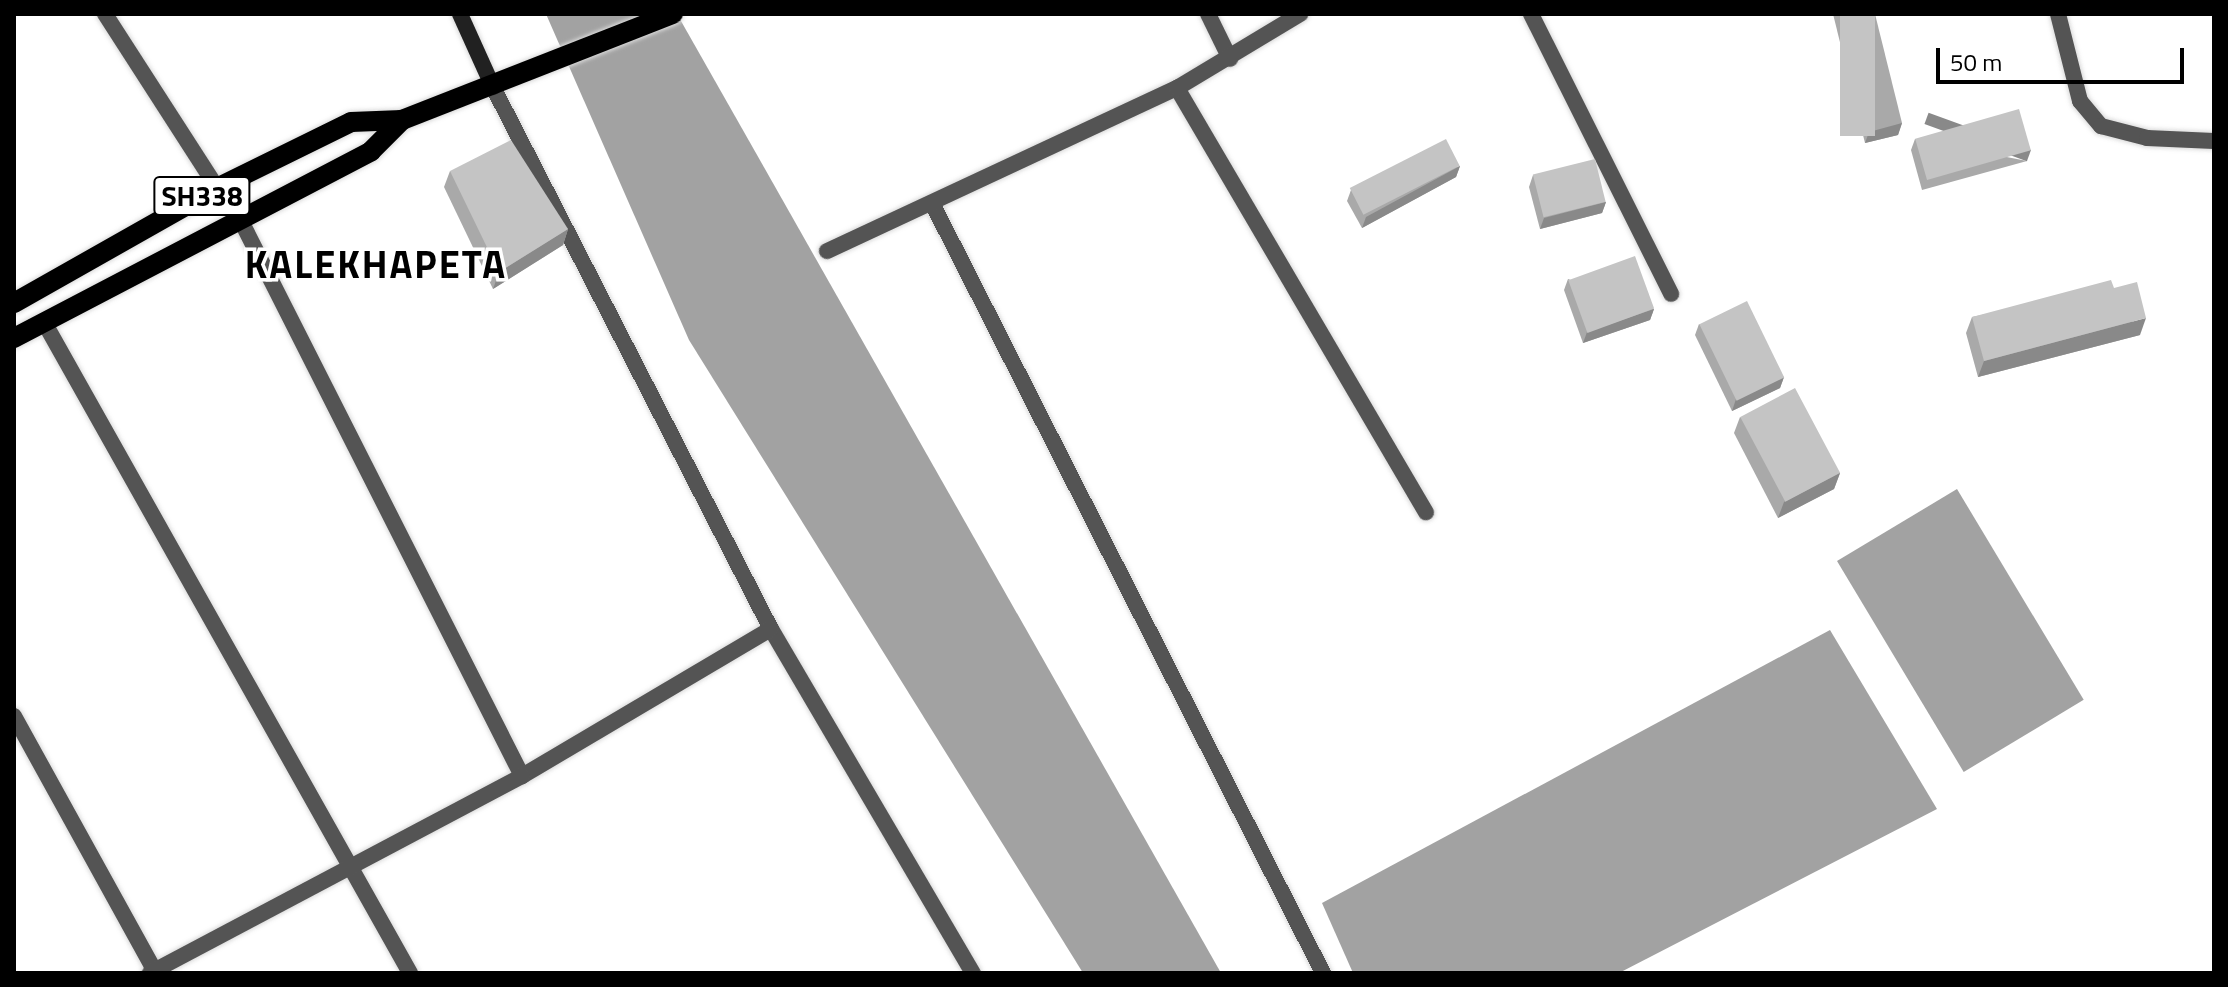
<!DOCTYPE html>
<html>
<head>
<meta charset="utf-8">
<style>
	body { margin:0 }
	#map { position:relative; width:2228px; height:987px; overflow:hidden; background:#fff; font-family:"Titillium Web",sans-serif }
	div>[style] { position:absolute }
	.water>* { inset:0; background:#a2a2a2; transform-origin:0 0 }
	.roads { filter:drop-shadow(0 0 2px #dbdbdb) drop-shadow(0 0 2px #dbdbdb) }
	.minor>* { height:16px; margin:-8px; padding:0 8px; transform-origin:8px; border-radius:8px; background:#545454 }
	.secondary>* { height:16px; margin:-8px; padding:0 8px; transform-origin:8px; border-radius:8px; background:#212121 }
	.primary>* { height:20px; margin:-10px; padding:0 10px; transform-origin:10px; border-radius:10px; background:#000 }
	.wall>* { inset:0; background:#a9a9a9 }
	.shaded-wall>* { inset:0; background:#898989; transform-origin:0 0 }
	.building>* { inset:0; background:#c4c4c4; transform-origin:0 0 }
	span { translate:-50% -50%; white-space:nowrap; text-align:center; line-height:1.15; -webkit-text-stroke:7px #fff; paint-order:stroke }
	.shield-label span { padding:2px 6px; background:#fff; border:2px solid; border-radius:6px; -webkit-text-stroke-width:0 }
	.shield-label { font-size:28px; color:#000; font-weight:700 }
	.district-label { font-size:38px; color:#000; font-weight:700; letter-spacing:2px }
	.frame { position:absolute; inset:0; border:16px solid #000; pointer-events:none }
	.scale { position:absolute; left:1936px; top:48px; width:248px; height:36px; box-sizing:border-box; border:4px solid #000; border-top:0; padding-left:10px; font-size:24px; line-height:28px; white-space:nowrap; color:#000; -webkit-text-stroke:6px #fff; paint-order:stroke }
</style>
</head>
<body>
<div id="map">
	<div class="water">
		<div style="clip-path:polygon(546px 14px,677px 14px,1221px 973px,1083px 973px,689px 340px)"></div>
		<div style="left:1957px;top:489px;width:246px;height:140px;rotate:59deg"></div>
		<div style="clip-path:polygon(1830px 630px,1937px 809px,1619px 973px,1353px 973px,1322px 903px)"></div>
	</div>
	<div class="roads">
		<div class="minor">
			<div style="left:105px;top:14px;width:207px;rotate:57.2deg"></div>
			<div style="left:1208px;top:14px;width:50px;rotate:63.9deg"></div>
			<div style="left:1531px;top:14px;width:313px;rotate:63.4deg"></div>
			<div style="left:2058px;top:14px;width:90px;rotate:75.8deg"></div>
			<div style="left:2080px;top:101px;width:33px;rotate:50deg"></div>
			<div style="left:2101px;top:126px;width:48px;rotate:14.6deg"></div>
			<div style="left:2147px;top:138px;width:67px;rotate:2.6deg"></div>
			<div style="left:493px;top:87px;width:609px;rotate:62.85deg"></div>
			<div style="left:771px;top:629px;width:399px;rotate:59.6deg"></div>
			<div style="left:1177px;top:88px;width:492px;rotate:59.6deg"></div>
			<div style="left:932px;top:203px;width:864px;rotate:63.08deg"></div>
			<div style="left:238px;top:215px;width:629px;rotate:63.15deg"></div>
			<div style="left:522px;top:776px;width:289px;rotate:-30.6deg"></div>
			<div style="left:827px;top:251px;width:386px;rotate:-25deg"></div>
			<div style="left:1177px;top:88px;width:144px;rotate:-31deg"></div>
			<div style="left:44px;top:322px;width:747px;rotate:60.65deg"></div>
			<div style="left:14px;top:716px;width:294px;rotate:61.1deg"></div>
			<div style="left:150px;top:973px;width:421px;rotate:-27.9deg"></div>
		</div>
		<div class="secondary">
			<div style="left:460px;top:14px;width:80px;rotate:65.7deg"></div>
		</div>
		<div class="primary">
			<div style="left:14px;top:303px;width:233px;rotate:-29.5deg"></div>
			<div style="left:217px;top:188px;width:149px;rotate:-26.2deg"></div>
			<div style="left:351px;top:122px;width:51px;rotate:-2.2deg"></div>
			<div style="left:402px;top:120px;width:291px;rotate:-21.4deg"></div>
			<div style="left:14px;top:338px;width:403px;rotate:-27.6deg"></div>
			<div style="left:371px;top:151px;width:44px;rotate:-45deg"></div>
		</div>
	</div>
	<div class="wall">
		<div style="clip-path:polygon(1833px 14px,1875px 14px,1902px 123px,1898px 135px,1865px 143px)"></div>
		<div style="clip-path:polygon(1915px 139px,2027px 161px,1922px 190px,1911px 150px)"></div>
		<div style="clip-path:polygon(1460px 166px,1456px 177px,1362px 228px,1347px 201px,1351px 190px)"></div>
		<div style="clip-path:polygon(450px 171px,568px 229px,563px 245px,493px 289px,444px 187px)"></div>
		<div style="clip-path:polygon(1533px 175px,1606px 202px,1602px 213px,1540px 229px,1529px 187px)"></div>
		<div style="clip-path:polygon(1568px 279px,1654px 309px,1650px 320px,1583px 343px,1564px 290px)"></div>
		<div style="clip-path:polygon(2114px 288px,2140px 335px,1978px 377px,1966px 333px,1972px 317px)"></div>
		<div style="clip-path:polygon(1699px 324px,1784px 377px,1780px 388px,1732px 411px,1695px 335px)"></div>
		<div style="clip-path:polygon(1740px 417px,1840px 473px,1834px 489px,1778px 518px,1734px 433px)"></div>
	</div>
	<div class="shaded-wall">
		<div style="clip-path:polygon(1902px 123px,1898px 135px,1865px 143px,1869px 132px)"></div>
		<div style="left:2031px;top:150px;width:12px;height:109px;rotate:110deg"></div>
		<div style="clip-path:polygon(1460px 166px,1456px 177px,1362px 228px,1366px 217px)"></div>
		<div style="clip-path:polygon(1606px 202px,1602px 213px,1540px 229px,1544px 218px)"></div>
		<div style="clip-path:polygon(568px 229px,563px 245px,493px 289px,499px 272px)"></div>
		<div style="clip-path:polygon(1654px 309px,1650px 320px,1583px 343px,1587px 332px)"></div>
		<div style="clip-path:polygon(2146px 318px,2140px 335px,1978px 377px,1984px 361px)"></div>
		<div style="clip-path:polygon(1784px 377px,1780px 388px,1732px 411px,1736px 399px)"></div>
		<div style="clip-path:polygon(1840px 473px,1834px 489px,1778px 518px,1784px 502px)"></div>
	</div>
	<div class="building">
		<div style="left:1840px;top:14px;width:35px;height:122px"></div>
		<div style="left:2019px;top:109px;width:43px;height:108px;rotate:74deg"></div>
		<div style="left:1446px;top:139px;width:30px;height:108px;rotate:63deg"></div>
		<div style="clip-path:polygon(511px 140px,568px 229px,499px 272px,450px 171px)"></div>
		<div style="left:1595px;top:159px;width:44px;height:64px;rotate:76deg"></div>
		<div style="left:1635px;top:256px;width:56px;height:71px;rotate:70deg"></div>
		<div style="clip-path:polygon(2111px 280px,2114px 288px,2137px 282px,2146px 318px,1984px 361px,1972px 317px)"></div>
		<div style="left:1747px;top:301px;width:85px;height:53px;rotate:64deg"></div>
		<div style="left:1795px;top:388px;width:96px;height:62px;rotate:62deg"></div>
	</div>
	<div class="shield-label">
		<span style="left:202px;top:196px">SH338</span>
	</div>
	<div class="district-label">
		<span style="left:376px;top:265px">KALEKHAPETA</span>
	</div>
	<div class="frame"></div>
	<div class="scale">50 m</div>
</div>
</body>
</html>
